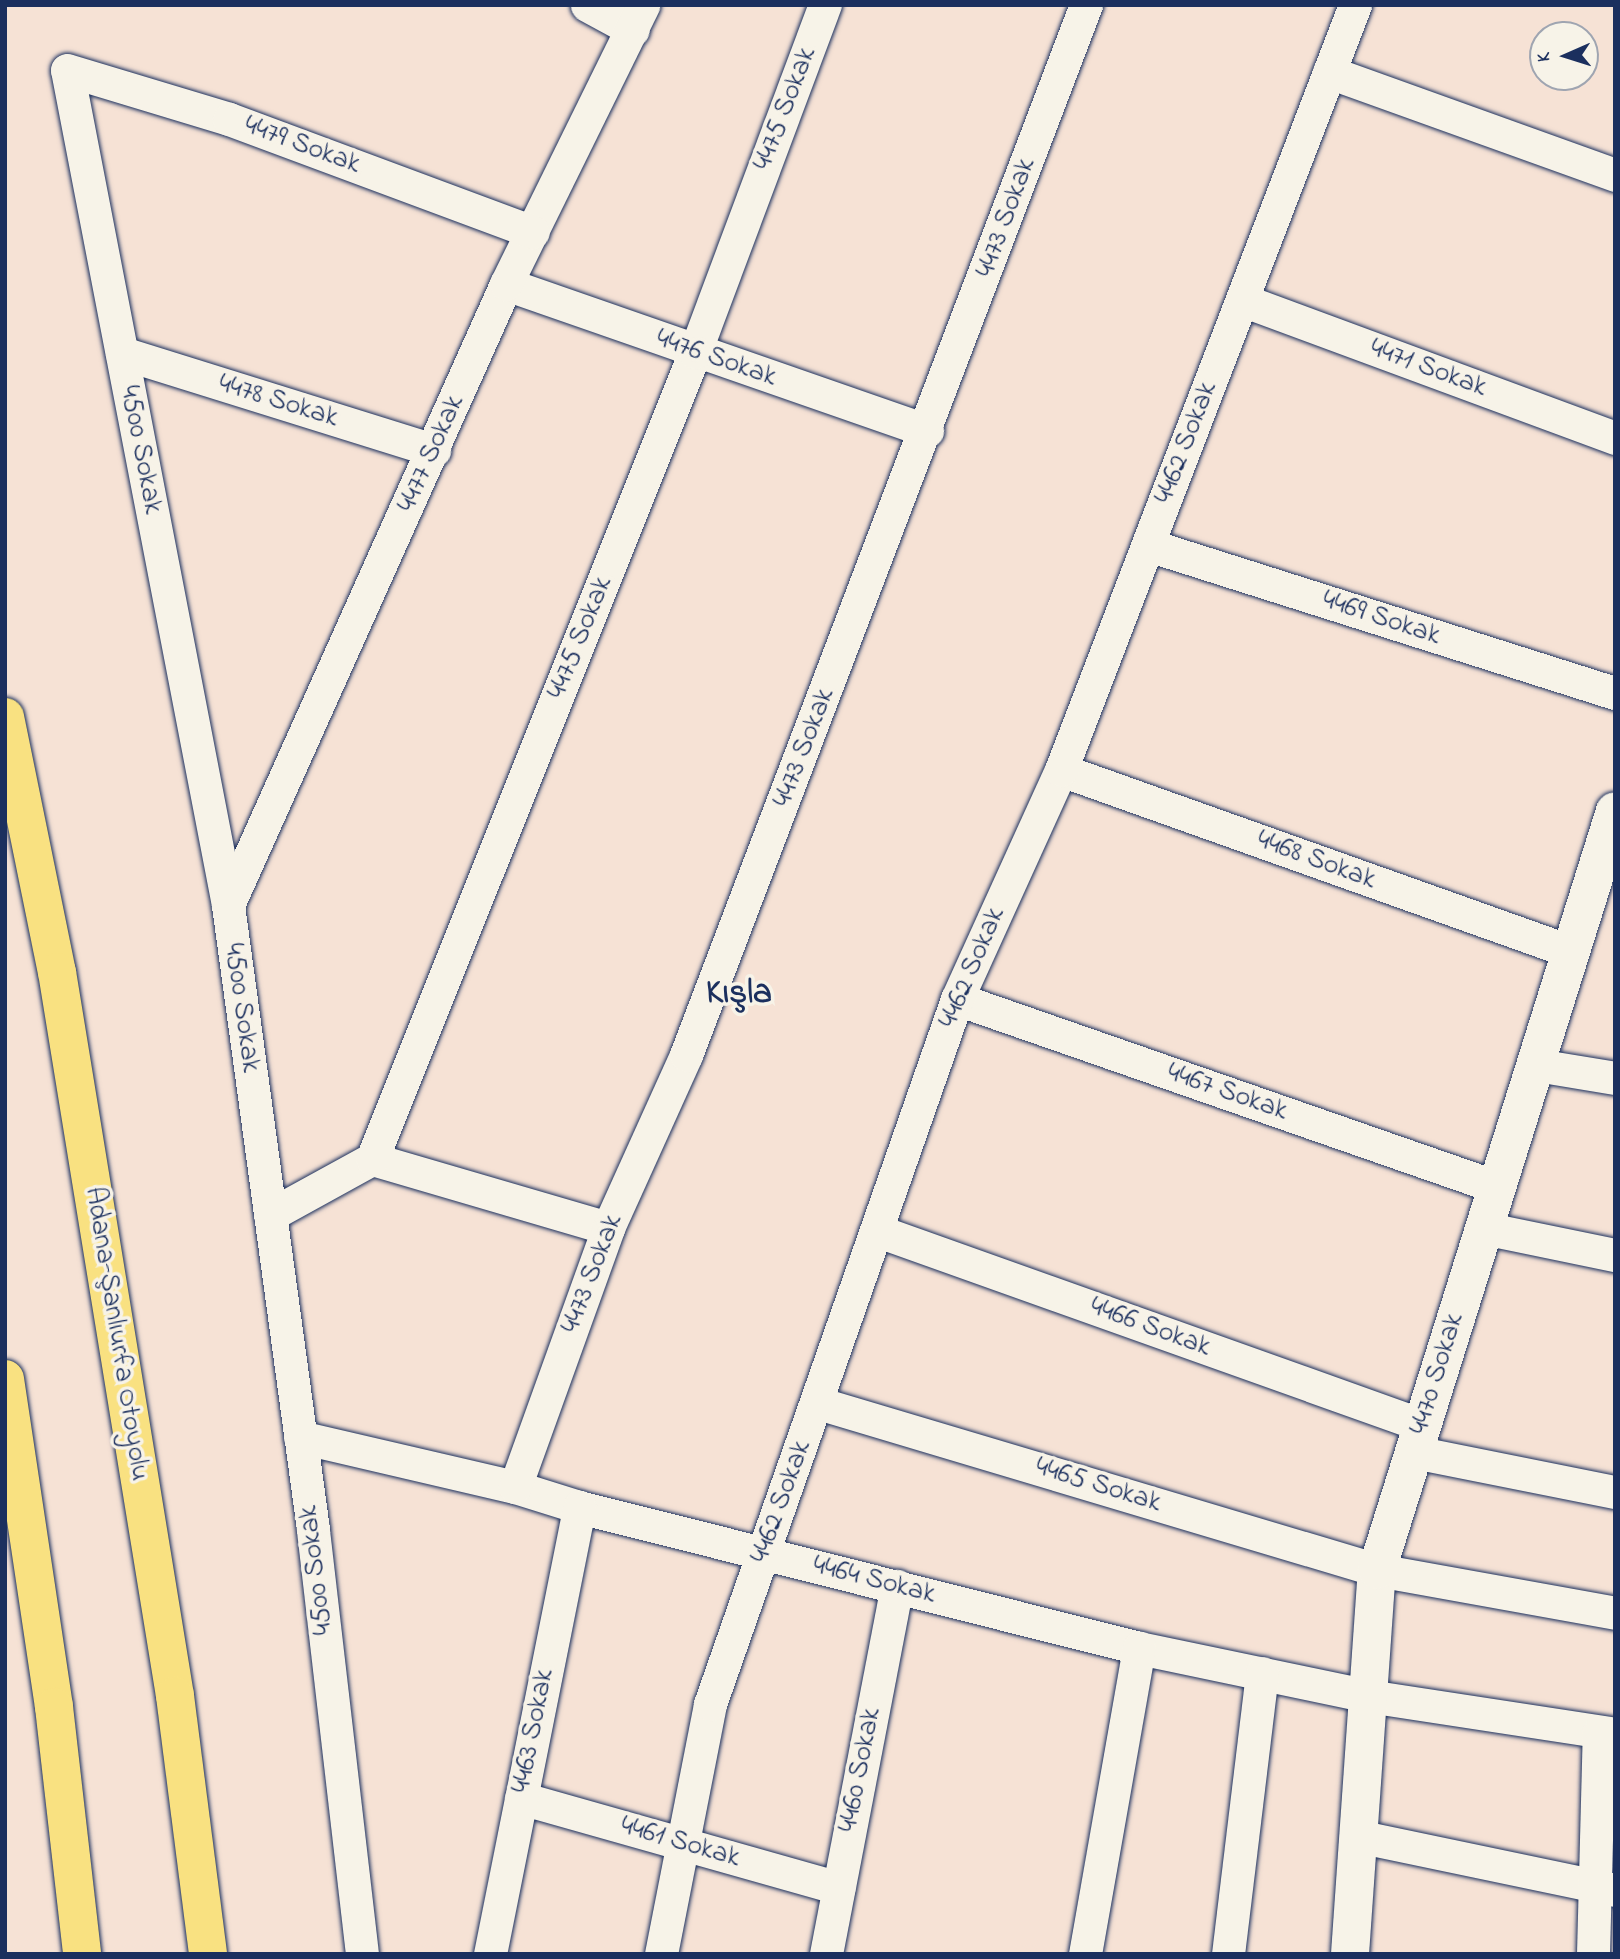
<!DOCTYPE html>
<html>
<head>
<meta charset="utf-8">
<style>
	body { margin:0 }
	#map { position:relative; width:1620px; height:1959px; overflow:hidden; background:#f6e2d5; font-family:"Indie Flower",sans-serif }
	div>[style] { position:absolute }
	.roads { filter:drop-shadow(0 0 2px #1b2f5e) drop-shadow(0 0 2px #1b2f5e) }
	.street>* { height:33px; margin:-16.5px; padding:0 16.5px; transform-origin:16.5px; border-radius:16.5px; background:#f7f3e8 }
	.secondary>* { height:38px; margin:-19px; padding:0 19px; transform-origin:19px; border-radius:19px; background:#f7f3e8 }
	.highway>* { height:38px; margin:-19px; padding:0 19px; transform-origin:19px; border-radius:19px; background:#f9e181 }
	span { translate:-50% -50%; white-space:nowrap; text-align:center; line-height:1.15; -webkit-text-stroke:7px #f7f3e8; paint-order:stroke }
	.street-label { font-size:28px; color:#1b2f5e }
	.district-label { font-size:35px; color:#1b2f5e; font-weight:700 }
	.frame { position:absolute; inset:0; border:7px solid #1b2f5e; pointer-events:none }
	.north { position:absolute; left:1529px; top:21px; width:70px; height:70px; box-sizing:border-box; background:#f7f3e8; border:2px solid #9fa5b1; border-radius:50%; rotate:267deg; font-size:19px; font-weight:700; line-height:28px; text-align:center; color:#1b2f5e }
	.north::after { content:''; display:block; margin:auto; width:24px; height:32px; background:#1b2f5e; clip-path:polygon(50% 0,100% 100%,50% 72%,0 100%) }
</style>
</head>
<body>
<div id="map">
	<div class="roads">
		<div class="street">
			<div style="left:587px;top:5px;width:52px;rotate:28.5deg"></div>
			<div style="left:1329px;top:72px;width:304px;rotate:19.8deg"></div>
			<div style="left:506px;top:284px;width:446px;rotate:19.2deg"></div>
			<div style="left:1242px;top:300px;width:398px;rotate:20.3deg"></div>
			<div style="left:122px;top:353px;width:327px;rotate:17.3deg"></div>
			<div style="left:1148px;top:545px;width:490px;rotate:17.6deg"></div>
			<div style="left:1061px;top:770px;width:542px;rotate:19.6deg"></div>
			<div style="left:228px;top:905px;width:680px;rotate:-65.88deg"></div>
			<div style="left:506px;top:284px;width:311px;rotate:-63.8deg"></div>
			<div style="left:957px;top:999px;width:572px;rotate:19.2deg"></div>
			<div style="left:1536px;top:1065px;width:80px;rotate:9.3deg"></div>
			<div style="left:372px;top:1159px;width:246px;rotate:16.3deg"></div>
			<div style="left:270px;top:1215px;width:116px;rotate:-28.8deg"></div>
			<div style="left:372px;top:1159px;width:869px;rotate:-68.19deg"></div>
			<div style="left:695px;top:352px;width:371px;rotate:-69.5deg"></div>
			<div style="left:1483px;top:1228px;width:135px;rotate:11.6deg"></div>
			<div style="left:878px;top:1231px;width:578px;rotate:19.63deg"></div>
			<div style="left:818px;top:1403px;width:583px;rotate:16.63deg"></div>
			<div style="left:1377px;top:1570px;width:242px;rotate:10.2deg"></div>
			<div style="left:300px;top:1437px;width:221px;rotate:13.1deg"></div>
			<div style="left:515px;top:1487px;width:67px;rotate:17.4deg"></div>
			<div style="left:579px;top:1507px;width:577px;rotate:14.13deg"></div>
			<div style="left:1139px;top:1648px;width:234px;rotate:11.8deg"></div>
			<div style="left:1368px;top:1696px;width:250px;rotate:8.7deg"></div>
			<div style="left:1414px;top:1452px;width:205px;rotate:11.3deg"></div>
			<div style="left:515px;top:1487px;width:275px;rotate:-70.2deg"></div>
			<div style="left:608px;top:1228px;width:190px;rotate:-65.7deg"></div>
			<div style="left:686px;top:1055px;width:1124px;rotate:-69.15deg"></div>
			<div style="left:521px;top:1798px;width:330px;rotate:15.8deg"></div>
			<div style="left:1357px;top:1836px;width:264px;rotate:11.8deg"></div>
			<div style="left:362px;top:1954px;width:428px;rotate:-96.6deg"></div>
			<div style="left:313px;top:1529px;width:630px;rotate:-97.76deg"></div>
			<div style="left:228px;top:905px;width:850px;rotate:-100.91deg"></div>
			<div style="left:67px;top:70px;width:169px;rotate:16.8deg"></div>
			<div style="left:229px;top:119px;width:324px;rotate:20.4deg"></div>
			<div style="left:490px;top:1954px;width:456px;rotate:-78.7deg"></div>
			<div style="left:661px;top:1954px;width:255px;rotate:-78.9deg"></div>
			<div style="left:710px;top:1704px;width:747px;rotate:-70.69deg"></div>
			<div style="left:957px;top:999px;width:252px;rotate:-65.6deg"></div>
			<div style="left:1061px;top:770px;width:820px;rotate:-68.98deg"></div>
			<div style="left:826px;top:1954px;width:375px;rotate:-79.1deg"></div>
			<div style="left:1085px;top:1954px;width:311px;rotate:-80deg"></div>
			<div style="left:1228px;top:1954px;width:283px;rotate:-83.1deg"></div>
			<div style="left:1593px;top:1954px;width:222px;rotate:-88.5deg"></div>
		</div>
		<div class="secondary">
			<div style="left:1350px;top:1954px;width:385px;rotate:-86deg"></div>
			<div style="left:1377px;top:1570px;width:795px;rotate:-72.59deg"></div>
		</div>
		<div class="highway">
			<div style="left:5px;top:717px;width:260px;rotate:78.5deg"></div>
			<div style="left:57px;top:972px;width:734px;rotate:80.74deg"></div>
			<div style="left:175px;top:1696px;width:260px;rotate:82.7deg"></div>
			<div style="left:5px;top:1379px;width:332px;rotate:81.5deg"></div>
			<div style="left:54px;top:1707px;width:249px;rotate:83.5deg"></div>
		</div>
	</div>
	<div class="street-label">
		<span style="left:786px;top:109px;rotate:-69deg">4475 Sokak</span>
		<span style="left:302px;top:146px;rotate:20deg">4479 Sokak</span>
		<span style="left:1007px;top:218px;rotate:-70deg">4473 Sokak</span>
		<span style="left:716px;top:359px;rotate:19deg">4476 Sokak</span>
		<span style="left:1428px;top:369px;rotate:20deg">4471 Sokak</span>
		<span style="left:278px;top:402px;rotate:17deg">4478 Sokak</span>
		<span style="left:1187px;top:443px;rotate:-69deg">4462 Sokak</span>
		<span style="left:140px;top:450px;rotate:79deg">4500 Sokak</span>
		<span style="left:432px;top:454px;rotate:-66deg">4477 Sokak</span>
		<span style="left:1381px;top:619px;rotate:18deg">4469 Sokak</span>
		<span style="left:581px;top:638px;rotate:-68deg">4475 Sokak</span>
		<span style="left:805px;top:748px;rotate:-69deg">4473 Sokak</span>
		<span style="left:1316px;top:861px;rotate:20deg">4468 Sokak</span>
		<span style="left:973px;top:968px;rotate:-67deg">4462 Sokak</span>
		<span style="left:241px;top:1008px;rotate:82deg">4500 Sokak</span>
		<span style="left:1227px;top:1093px;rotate:19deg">4467 Sokak</span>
		<span style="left:593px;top:1274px;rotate:-69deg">4473 Sokak</span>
		<span style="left:1150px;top:1328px;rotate:20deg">4466 Sokak</span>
		<span style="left:116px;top:1334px;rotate:81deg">Adana-Şanlıurfa Otoyolu</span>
		<span style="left:1438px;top:1374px;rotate:-73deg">4470 Sokak</span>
		<span style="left:1098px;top:1486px;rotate:17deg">4465 Sokak</span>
		<span style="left:782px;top:1502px;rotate:-70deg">4462 Sokak</span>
		<span style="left:317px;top:1570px;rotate:-97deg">4500 Sokak</span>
		<span style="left:874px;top:1581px;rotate:14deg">4464 Sokak</span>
		<span style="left:534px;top:1731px;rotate:-79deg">4463 Sokak</span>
		<span style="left:861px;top:1770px;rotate:-79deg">4460 Sokak</span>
		<span style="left:680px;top:1843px;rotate:16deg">4461 Sokak</span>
	</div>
	<div class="district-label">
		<span style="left:739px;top:994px">Kışla</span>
	</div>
	<div class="frame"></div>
	<div class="north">K</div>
</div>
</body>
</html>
